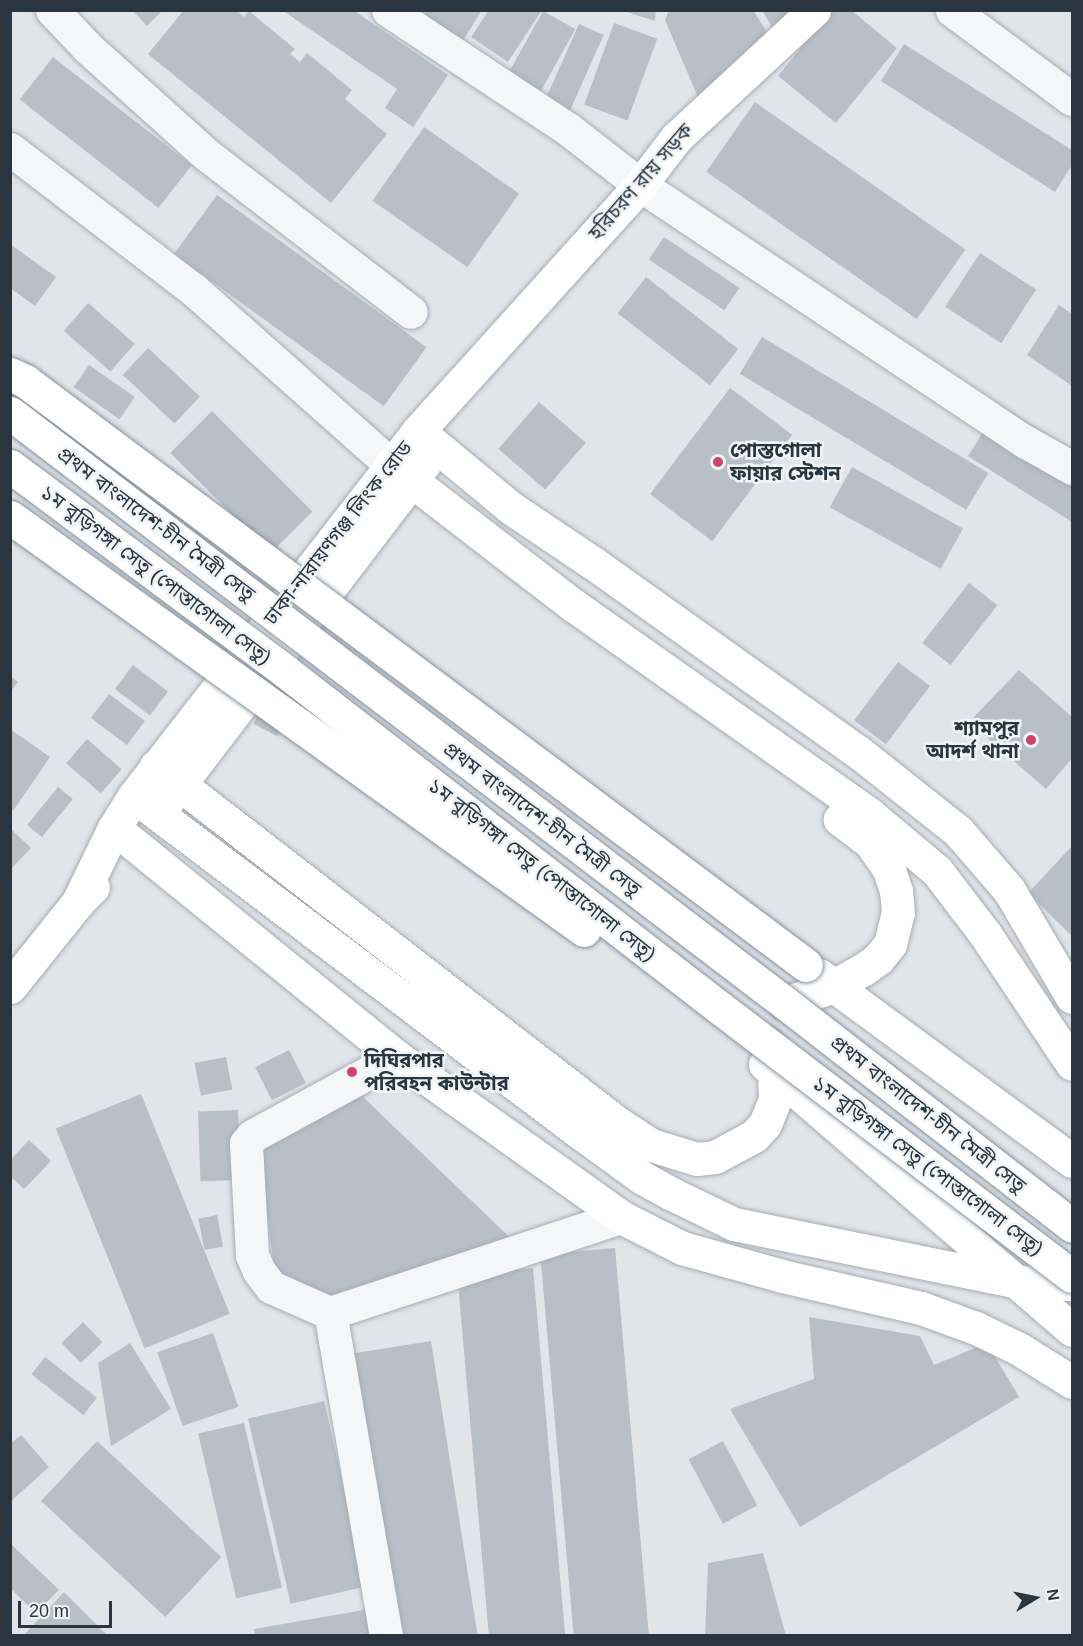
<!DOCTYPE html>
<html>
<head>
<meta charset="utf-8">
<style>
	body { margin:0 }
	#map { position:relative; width:1083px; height:1646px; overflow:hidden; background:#e1e5ea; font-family:Arial,"Noto Sans Bengali",sans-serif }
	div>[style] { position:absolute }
	.building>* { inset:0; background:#b8bfc6; transform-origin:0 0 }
	.roads { filter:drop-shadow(0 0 2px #a6adb4) drop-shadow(0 0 2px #a6adb4) }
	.street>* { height:33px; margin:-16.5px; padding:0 16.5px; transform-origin:16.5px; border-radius:16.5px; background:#f4f6f8 }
	.secondary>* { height:33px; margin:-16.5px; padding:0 16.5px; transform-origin:16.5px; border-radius:16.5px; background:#fff }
	.highway>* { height:33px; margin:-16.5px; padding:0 16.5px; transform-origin:16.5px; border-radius:16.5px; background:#fff }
	.bridges { filter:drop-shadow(0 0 2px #8894a0) drop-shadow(0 0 2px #8894a0) }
	.highway-bridge>* { height:33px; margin:-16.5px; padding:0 16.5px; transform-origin:16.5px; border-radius:16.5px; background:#fff }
	.dots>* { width:16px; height:16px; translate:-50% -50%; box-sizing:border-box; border:3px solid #f0f4f7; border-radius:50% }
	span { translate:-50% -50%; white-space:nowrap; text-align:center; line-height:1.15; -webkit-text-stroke:5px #f0f4f7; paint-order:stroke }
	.street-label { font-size:20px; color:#293541 }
	.poi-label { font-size:20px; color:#293541; font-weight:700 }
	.left { translate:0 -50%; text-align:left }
	.right { translate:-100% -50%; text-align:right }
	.frame { position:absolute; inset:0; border:12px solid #293541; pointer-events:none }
	.north { position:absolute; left:1005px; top:1568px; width:60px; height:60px; -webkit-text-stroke:4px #f0f4f7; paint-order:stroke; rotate:80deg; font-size:16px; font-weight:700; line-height:24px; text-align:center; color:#293541 }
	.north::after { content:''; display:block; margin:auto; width:21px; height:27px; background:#293541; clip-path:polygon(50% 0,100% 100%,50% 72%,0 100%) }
	.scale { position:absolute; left:18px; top:1601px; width:94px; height:27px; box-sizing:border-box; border:3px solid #293541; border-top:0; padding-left:8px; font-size:18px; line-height:21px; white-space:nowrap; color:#293541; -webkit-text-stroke:4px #f0f4f7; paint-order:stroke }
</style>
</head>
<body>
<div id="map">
	<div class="building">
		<div style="clip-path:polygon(132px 10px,163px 10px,147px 26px)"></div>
		<div style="clip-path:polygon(184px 10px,236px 10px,244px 17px,249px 11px,295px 49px,290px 54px,300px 62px,307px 53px,352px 90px,345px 99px,387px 134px,331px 203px,148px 54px)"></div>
		<div style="clip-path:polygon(282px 10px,353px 10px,448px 75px,413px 127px,385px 108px,397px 89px)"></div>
		<div style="clip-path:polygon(427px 10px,482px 10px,456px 52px,417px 27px)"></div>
		<div style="clip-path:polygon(489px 10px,542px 10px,508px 62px,471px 37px)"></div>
		<div style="clip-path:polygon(624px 10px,656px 10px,655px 21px,624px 11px)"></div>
		<div style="clip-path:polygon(669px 10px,753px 10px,772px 40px,700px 102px,665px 20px)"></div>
		<div style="clip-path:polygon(762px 10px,797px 10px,773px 29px)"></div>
		<div style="clip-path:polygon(831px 10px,851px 10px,897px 48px,836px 123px,778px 76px)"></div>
		<div style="left:543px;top:11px;width:37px;height:71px;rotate:29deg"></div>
		<div style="left:614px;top:23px;width:46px;height:87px;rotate:20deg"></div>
		<div style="left:579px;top:24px;width:27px;height:83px;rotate:24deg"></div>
		<div style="clip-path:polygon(904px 44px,1072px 150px,1072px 165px,1055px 192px,881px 81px)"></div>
		<div style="left:53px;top:57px;width:176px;height:54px;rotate:38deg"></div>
		<div style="left:755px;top:102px;width:257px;height:85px;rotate:35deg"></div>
		<div style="left:424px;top:127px;width:116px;height:90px;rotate:35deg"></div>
		<div style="left:217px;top:195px;width:259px;height:73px;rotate:36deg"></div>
		<div style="left:664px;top:237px;width:91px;height:27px;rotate:34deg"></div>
		<div style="clip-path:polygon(10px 244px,56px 277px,35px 306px,10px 288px)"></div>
		<div style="left:980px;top:253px;width:67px;height:64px;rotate:33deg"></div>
		<div style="left:646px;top:277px;width:117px;height:46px;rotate:38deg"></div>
		<div style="left:88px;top:303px;width:62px;height:37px;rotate:41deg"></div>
		<div style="clip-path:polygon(1059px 305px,1072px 314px,1072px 386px,1027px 355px)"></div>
		<div style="left:762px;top:337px;width:264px;height:43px;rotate:31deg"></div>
		<div style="left:148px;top:348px;width:71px;height:37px;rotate:43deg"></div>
		<div style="left:89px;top:365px;width:56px;height:27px;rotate:35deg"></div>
		<div style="left:730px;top:388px;width:78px;height:133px;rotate:37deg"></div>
		<div style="left:539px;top:402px;width:62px;height:62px;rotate:41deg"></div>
		<div style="clip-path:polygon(1000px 405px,1072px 450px,1072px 522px,968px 456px)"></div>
		<div style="left:212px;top:411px;width:142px;height:59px;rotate:45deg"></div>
		<div style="left:852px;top:467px;width:127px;height:46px;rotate:29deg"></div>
		<div style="left:969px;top:583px;width:36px;height:76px;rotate:38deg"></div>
		<div style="left:898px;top:662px;width:40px;height:73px;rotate:37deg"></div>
		<div style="left:133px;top:665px;width:44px;height:30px;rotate:37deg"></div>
		<div style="clip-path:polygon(1019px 670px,1072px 717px,1072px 758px,1046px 789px,969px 722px)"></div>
		<div style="clip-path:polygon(10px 676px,18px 682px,10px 692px)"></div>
		<div style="left:109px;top:694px;width:45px;height:30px;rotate:37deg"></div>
		<div style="left:267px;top:698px;width:27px;height:29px;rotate:28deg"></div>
		<div style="clip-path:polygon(10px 729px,50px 757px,13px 811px,10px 808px)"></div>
		<div style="left:87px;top:739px;width:46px;height:32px;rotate:41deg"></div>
		<div style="left:58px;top:787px;width:19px;height:49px;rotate:39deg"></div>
		<div style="clip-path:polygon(10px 828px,31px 848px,10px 870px)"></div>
		<div style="clip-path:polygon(1072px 846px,1072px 936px,1028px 893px)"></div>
		<div style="left:289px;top:1050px;width:37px;height:38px;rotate:63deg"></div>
		<div style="left:226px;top:1057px;width:33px;height:32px;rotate:79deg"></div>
		<div style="left:141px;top:1094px;width:237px;height:92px;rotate:68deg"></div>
		<div style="clip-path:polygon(362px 1096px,519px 1246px,337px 1301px,275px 1277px,259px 1146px)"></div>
		<div style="left:238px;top:1110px;width:70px;height:40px;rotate:88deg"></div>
		<div style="clip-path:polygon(29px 1140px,51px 1161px,24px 1189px,10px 1176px,10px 1160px)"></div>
		<div style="left:217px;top:1215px;width:32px;height:19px;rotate:79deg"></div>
		<div style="left:615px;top:1248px;width:390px;height:75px;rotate:85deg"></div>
		<div style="left:533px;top:1268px;width:370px;height:76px;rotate:85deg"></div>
		<div style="clip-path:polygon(809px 1317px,920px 1336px,934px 1365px,987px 1343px,1019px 1397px,800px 1527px,730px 1409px,814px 1379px)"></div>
		<div style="left:83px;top:1322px;width:28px;height:30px;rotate:46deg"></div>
		<div style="left:213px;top:1333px;width:78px;height:59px;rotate:71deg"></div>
		<div style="left:431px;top:1341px;width:299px;height:84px;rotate:81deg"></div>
		<div style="clip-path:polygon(130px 1343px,171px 1409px,111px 1446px,98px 1363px)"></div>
		<div style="left:45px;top:1357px;width:66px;height:22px;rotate:38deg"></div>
		<div style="left:324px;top:1401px;width:190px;height:78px;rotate:77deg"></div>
		<div style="left:244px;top:1423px;width:169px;height:47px;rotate:77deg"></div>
		<div style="clip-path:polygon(21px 1435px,49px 1467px,10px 1502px,10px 1444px)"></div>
		<div style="left:97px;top:1441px;width:170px;height:82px;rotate:43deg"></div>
		<div style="left:723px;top:1441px;width:73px;height:39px;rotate:62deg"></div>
		<div style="clip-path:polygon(10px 1543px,59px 1590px,36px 1613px,10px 1588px)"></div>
		<div style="clip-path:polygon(763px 1553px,786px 1636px,705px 1636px,708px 1563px)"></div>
		<div style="clip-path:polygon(64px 1592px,108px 1636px,23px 1636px)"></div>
		<div style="clip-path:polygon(370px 1609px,374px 1636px,255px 1636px,254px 1629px)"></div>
	</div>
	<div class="roads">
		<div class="street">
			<div style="left:52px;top:10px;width:52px;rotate:46.5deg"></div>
			<div style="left:88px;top:48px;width:160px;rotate:42deg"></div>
			<div style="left:207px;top:155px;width:257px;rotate:37.6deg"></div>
			<div style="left:388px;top:10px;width:216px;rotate:33.5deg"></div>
			<div style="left:568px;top:129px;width:91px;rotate:37.9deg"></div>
			<div style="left:640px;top:185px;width:464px;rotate:33.7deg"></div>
			<div style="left:1026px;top:442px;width:53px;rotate:29.5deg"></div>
			<div style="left:952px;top:10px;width:149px;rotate:36.6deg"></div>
			<div style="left:10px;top:149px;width:232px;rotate:37.5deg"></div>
			<div style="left:194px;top:290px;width:264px;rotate:41.6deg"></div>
			<div style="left:330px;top:1313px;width:64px;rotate:-156.2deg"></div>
			<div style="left:271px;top:1287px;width:20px;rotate:-127deg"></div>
			<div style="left:259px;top:1271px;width:17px;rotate:-114deg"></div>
			<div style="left:252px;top:1255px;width:112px;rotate:-93.1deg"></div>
			<div style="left:246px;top:1143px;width:9px;rotate:-49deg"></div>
			<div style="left:252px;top:1136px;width:165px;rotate:-28.6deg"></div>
			<div style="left:386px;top:1636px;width:328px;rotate:-99.8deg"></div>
			<div style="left:330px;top:1313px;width:306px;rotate:-18.3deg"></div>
		</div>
		<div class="secondary">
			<div style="left:418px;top:431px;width:331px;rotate:-47.9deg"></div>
			<div style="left:640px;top:185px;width:59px;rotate:-52.5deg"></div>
			<div style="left:676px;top:138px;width:188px;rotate:-42.8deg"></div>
		</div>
		<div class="highway">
			<div style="left:391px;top:465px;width:230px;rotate:37.6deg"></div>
			<div style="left:573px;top:605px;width:362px;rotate:35.2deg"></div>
			<div style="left:869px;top:814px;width:89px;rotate:40deg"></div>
			<div style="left:937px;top:871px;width:79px;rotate:52.7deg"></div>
			<div style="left:985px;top:934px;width:156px;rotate:56.2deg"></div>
			<div style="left:156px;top:766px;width:582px;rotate:37.74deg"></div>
			<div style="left:616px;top:1122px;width:42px;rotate:33.3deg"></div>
			<div style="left:651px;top:1145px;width:48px;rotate:16.9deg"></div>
			<div style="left:697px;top:1159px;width:18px;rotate:-6deg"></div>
			<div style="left:715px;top:1157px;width:44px;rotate:-28.3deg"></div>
			<div style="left:754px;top:1136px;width:16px;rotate:-47deg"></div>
			<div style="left:765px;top:1124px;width:27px;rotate:-68deg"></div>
			<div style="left:775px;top:1099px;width:26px;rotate:-92deg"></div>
			<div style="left:774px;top:1073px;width:30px;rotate:-104deg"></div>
			<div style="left:134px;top:796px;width:558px;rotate:37.05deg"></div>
			<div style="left:579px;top:1132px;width:77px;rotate:36deg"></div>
			<div style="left:641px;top:1177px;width:35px;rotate:29deg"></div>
			<div style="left:672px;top:1194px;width:69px;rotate:25.8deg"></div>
			<div style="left:734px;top:1224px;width:291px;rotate:11.5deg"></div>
			<div style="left:1019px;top:1282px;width:53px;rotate:2.2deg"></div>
			<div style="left:168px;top:800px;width:422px;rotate:-52.7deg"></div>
			<div style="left:114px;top:828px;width:364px;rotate:39deg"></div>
			<div style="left:397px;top:1057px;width:275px;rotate:35.5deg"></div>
			<div style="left:621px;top:1217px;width:68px;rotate:26.9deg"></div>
			<div style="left:682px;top:1248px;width:104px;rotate:15.6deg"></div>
			<div style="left:782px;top:1276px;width:143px;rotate:13deg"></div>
			<div style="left:921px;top:1308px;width:59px;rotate:20deg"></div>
			<div style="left:976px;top:1328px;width:48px;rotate:26deg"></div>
			<div style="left:1019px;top:1349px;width:62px;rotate:31.9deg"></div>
			<div style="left:78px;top:902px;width:82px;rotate:-64.1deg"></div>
			<div style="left:114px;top:828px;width:38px;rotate:-58deg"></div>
			<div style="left:134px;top:796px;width:462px;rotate:-52.1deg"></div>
			<div style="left:418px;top:431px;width:121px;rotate:39.6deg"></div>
			<div style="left:511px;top:508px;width:99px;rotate:33.9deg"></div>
			<div style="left:593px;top:563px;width:324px;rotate:35.5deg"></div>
			<div style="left:857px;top:751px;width:129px;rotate:38.4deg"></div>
			<div style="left:958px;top:831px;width:78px;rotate:49.2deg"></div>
			<div style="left:1009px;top:890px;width:124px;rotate:59.5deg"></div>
			<div style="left:819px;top:975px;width:314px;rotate:36.3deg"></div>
			<div style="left:10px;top:987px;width:109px;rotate:-51.3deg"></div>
			<div style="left:78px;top:902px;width:21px;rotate:-45deg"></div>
			<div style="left:785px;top:1003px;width:52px;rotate:-19.1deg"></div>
			<div style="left:834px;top:986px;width:34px;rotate:-30deg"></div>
			<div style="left:864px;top:969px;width:17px;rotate:-36deg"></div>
			<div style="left:878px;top:959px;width:19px;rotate:-51deg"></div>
			<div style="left:890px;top:944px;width:32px;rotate:-76deg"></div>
			<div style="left:898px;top:913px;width:22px;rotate:-95deg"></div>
			<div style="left:896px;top:891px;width:23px;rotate:-108deg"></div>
			<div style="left:889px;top:869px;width:33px;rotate:-125deg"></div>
			<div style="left:870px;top:842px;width:38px;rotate:-143deg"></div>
			<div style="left:765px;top:1064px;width:406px;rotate:40.9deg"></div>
		</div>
	</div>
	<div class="bridges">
		<div class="highway-bridge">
			<div style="left:10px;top:374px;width:17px;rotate:25deg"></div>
			<div style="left:25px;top:381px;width:975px;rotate:36.79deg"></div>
			<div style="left:10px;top:413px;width:974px;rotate:37.28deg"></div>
			<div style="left:785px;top:1003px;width:363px;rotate:37.8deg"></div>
			<div style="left:10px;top:466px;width:344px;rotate:36.7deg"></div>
			<div style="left:286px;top:672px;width:549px;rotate:37.75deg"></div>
			<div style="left:720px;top:1008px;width:442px;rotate:37.3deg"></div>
			<div style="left:10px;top:517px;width:707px;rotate:35.74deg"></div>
		</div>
	</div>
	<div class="dots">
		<div style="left:718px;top:462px;background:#cf456a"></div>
		<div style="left:1031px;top:740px;background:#cf456a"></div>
		<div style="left:352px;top:1072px;background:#cf456a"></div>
	</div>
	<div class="street-label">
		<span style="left:641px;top:182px;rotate:-49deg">হরিচরণ রায় সড়ক</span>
		<span style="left:156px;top:524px;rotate:37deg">প্রথম বাংলাদেশ-চীন মৈত্রী সেতু</span>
		<span style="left:338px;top:533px;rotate:-52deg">ঢাকা-নারায়ণগঞ্জ লিংক রোড</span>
		<span style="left:156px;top:575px;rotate:37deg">১ম বুড়িগঙ্গা সেতু (পোস্তাগোলা সেতু)</span>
		<span style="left:542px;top:819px;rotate:37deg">প্রথম বাংলাদেশ-চীন মৈত্রী সেতু</span>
		<span style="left:542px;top:870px;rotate:38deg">১ম বুড়িগঙ্গা সেতু (পোস্তাগোলা সেতু)</span>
		<span style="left:928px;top:1114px;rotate:38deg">প্রথম বাংলাদেশ-চীন মৈত্রী সেতু</span>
		<span style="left:928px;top:1166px;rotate:37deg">১ম বুড়িগঙ্গা সেতু (পোস্তাগোলা সেতু)</span>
	</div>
	<div class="poi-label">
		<span class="left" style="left:730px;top:462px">পোস্তগোলা<br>ফায়ার স্টেশন</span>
		<span class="right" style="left:1019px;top:740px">শ্যামপুর<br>আদর্শ থানা</span>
		<span class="left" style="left:364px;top:1072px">দিঘিরপার<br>পরিবহন কাউন্টার</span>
	</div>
	<div class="frame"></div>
	<div class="north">N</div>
	<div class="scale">20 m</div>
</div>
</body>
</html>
